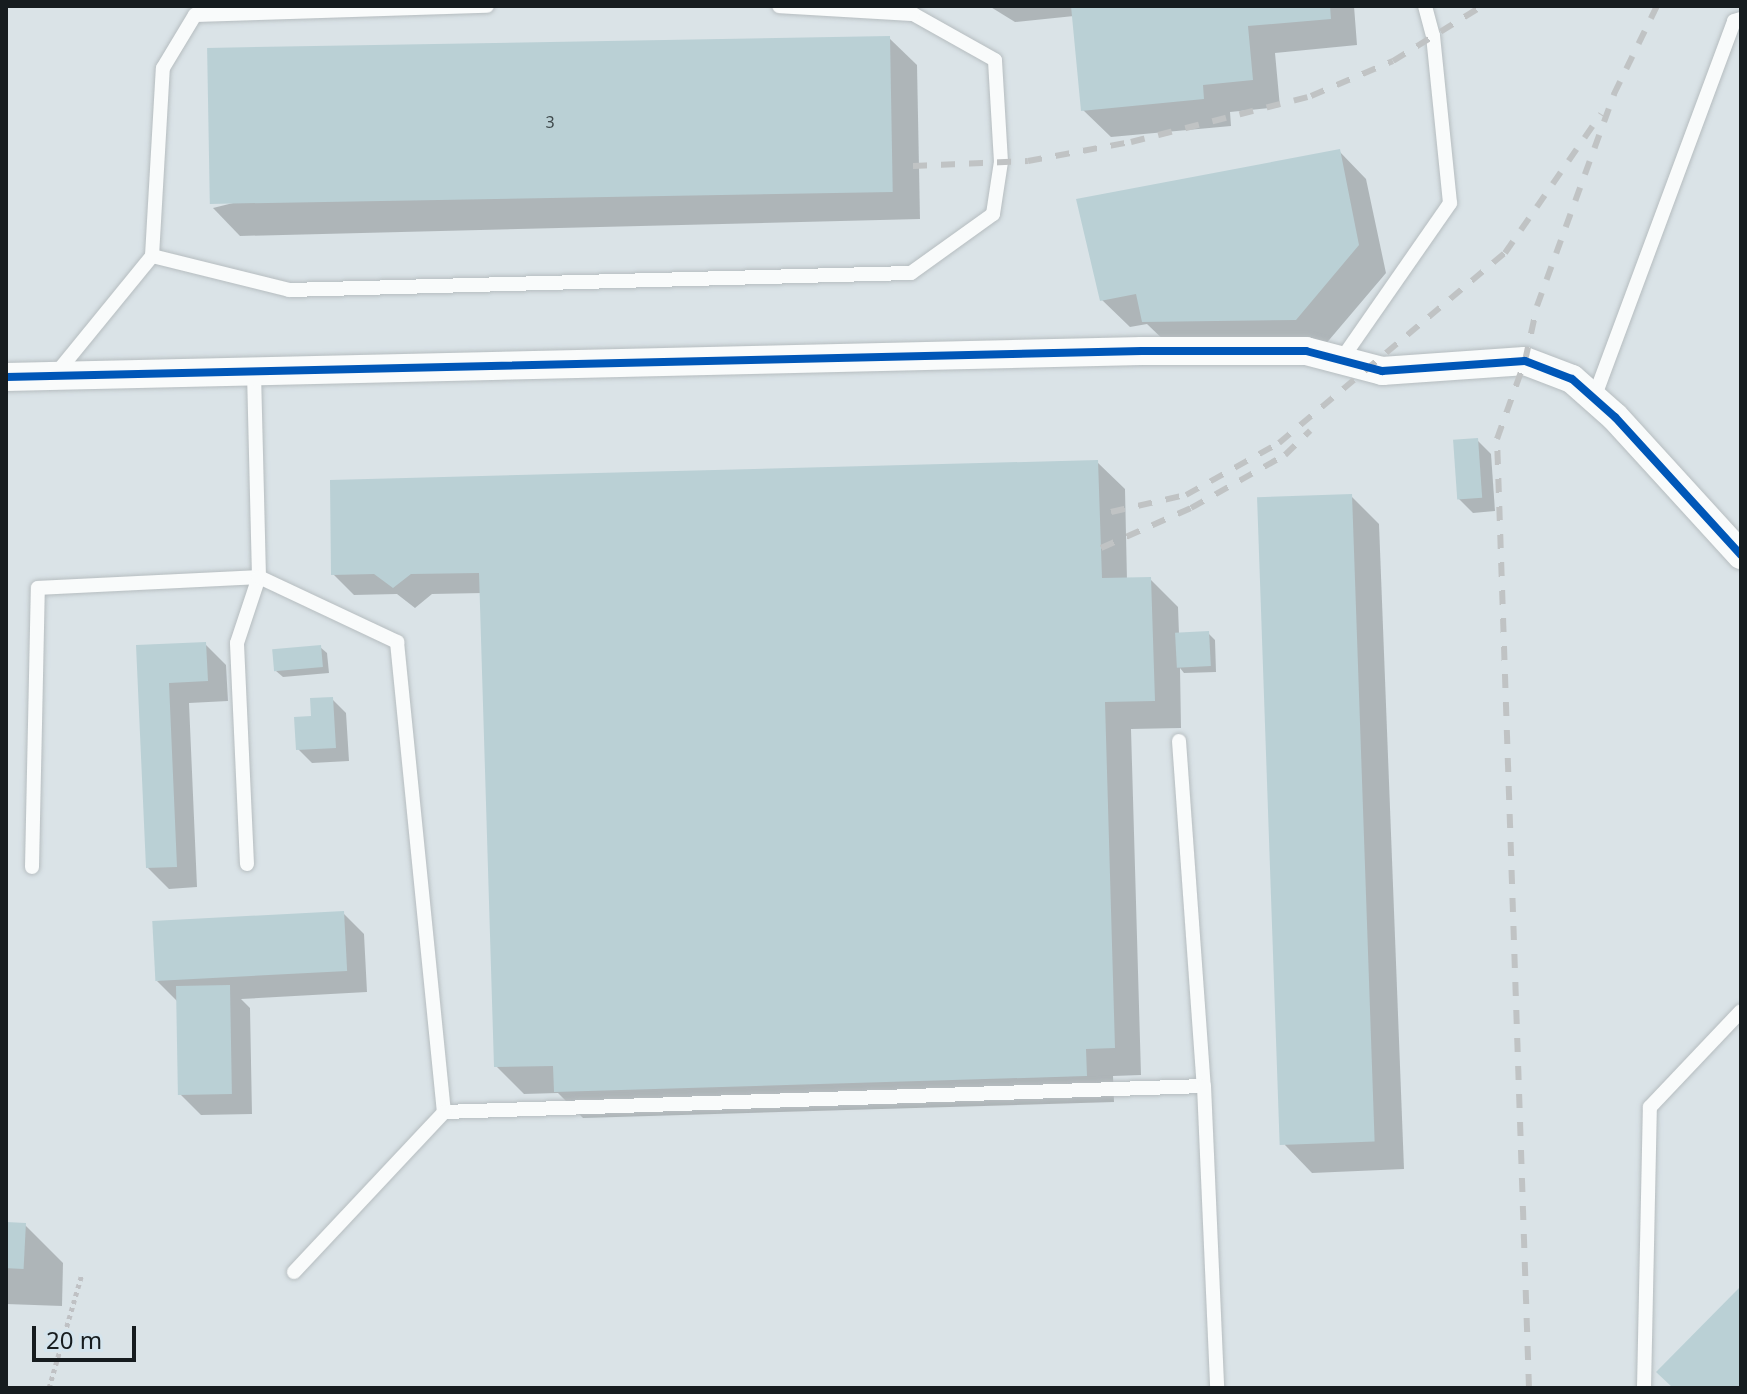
<!DOCTYPE html>
<html>
<head>
<meta charset="utf-8">
<style>
	body { margin:0 }
	#map { position:relative; width:1747px; height:1394px; overflow:hidden; background:#dae3e7; font-family:"Noto Sans",sans-serif }
	div>[style] { position:absolute }
	.shadow>* { inset:0; background:#0003 }
	.building>* { inset:0; background:#bad0d5; transform-origin:0 0 }
	.path>* { height:5px; margin-top:-2.5px; transform-origin:0; background:repeating-linear-gradient(90deg,#bfc1c4 0 4px,transparent 0 8px) }
	.roads { filter:drop-shadow(0 0 2px #b6bdc0) drop-shadow(0 0 2px #b6bdc0) }
	.lane>* { height:14px; margin:-7px; padding:0 7px; transform-origin:7px; border-radius:7px; background:#f9fbfb }
	.street>* { height:28px; margin:-14px; padding:0 14px; transform-origin:14px; border-radius:14px; background:#f9fbfb }
	.rail>* { height:6px; margin-top:-3px; transform-origin:0; background:repeating-linear-gradient(90deg,#c0c3c4 0 14px,transparent 0 28px) }
	.cycleway>* { height:8px; margin:-4px; padding:0 4px; transform-origin:4px; border-radius:4px; background:#0057b8 }
	span { translate:-50% -50%; white-space:nowrap; text-align:center; line-height:1.15; -webkit-text-stroke:7px #d4e4ed; paint-order:stroke }
	.number-label { font-size:16px; color:#3f494c }
	.number-label span { -webkit-text-stroke-width:0 }
	.frame { position:absolute; inset:0; border:8px solid #161c1f; pointer-events:none }
	.scale { position:absolute; left:32px; top:1326px; width:104px; height:36px; box-sizing:border-box; border:4px solid #161c1f; border-top:0; padding-left:10px; font-size:24px; line-height:28px; white-space:nowrap; color:#161c1f; -webkit-text-stroke:6px #d4e4ed; paint-order:stroke }
</style>
</head>
<body>
<div id="map">
	<div class="shadow">
		<div style="clip-path:polygon(989px 6px,1354px 6px,1357px 45px,1275px 53px,1280px 107px,1230px 112px,1231px 126px,1111px 137px,1083px 110px,1074px 16px,1015px 22px)"></div>
		<div style="clip-path:polygon(889px 38px,917px 65px,920px 219px,240px 236px,213px 208px)"></div>
		<div style="clip-path:polygon(1339px 151px,1366px 179px,1386px 273px,1324px 346px,1172px 348px,1147px 324px,1130px 327px,1102px 300px)"></div>
		<div style="clip-path:polygon(1477px 440px,1491px 454px,1495px 511px,1473px 513px,1459px 499px)"></div>
		<div style="clip-path:polygon(1097px 462px,1125px 489px,1127px 580px,1150px 579px,1178px 607px,1179px 634px,1208px 633px,1215px 640px,1216px 672px,1184px 673px,1180px 668px,1181px 728px,1131px 729px,1141px 1075px,1113px 1076px,1114px 1102px,583px 1118px,558px 1093px,524px 1094px,496px 1066px,483px 593px,432px 594px,415px 608px,397px 594px,354px 595px,333px 574px)"></div>
		<div style="clip-path:polygon(1351px 496px,1379px 524px,1404px 1169px,1312px 1173px,1285px 1145px)"></div>
		<div style="clip-path:polygon(205px 644px,226px 665px,228px 701px,189px 703px,197px 887px,169px 889px,148px 868px,138px 647px)"></div>
		<div style="clip-path:polygon(320px 647px,327px 653px,329px 673px,283px 677px,276px 671px)"></div>
		<div style="clip-path:polygon(332px 699px,346px 713px,349px 761px,312px 763px,298px 749px,313px 717px)"></div>
		<div style="clip-path:polygon(343px 913px,364px 934px,367px 992px,241px 999px,250px 1008px,252px 1114px,201px 1115px,180px 1094px,178px 1002px,157px 981px)"></div>
		<div style="clip-path:polygon(6px 1224px,25px 1225px,63px 1263px,62px 1306px,6px 1304px)"></div>
	</div>
	<div class="building">
		<div style="clip-path:polygon(1071px 6px,1330px 6px,1331px 19px,1248px 26px,1253px 80px,1203px 85px,1204px 99px,1081px 111px)"></div>
		<div style="left:890px;top:36px;width:156px;height:683px;rotate:89deg"></div>
		<div style="clip-path:polygon(1340px 149px,1359px 245px,1296px 320px,1142px 322px,1136px 294px,1100px 301px,1076px 199px)"></div>
		<div style="left:1478px;top:438px;width:60px;height:25px;rotate:86deg"></div>
		<div style="clip-path:polygon(1098px 460px,1102px 578px,1151px 577px,1155px 701px,1105px 702px,1115px 1048px,1086px 1049px,1087px 1076px,554px 1092px,553px 1066px,494px 1067px,479px 573px,411px 574px,393px 588px,374px 574px,331px 575px,330px 480px)"></div>
		<div style="left:1352px;top:494px;width:648px;height:95px;rotate:88deg"></div>
		<div style="left:1209px;top:631px;width:35px;height:34px;rotate:87deg"></div>
		<div style="clip-path:polygon(206px 642px,208px 681px,169px 683px,177px 867px,146px 868px,136px 645px)"></div>
		<div style="left:321px;top:645px;width:22px;height:49px;rotate:85deg"></div>
		<div style="clip-path:polygon(333px 697px,336px 748px,296px 750px,294px 717px,311px 716px,310px 698px)"></div>
		<div style="left:344px;top:911px;width:60px;height:192px;rotate:87deg"></div>
		<div style="left:230px;top:985px;width:109px;height:54px;rotate:89deg"></div>
		<div style="left:6px;top:1222px;width:20px;height:46px;rotate:3deg"></div>
		<div style="clip-path:polygon(1741px 1286px,1741px 1388px,1673px 1388px,1656px 1372px)"></div>
	</div>
	<div class="path">
		<div style="left:49px;top:1388px;width:119px;rotate:-73.9deg"></div>
	</div>
	<div class="roads">
		<div class="lane">
			<div style="left:152px;top:256px;width:141px;rotate:13.9deg"></div>
			<div style="left:289px;top:290px;width:622px;rotate:-1.57deg"></div>
			<div style="left:911px;top:273px;width:101px;rotate:-35.7deg"></div>
			<div style="left:993px;top:214px;width:53px;rotate:-81.3deg"></div>
			<div style="left:1001px;top:162px;width:102px;rotate:-93.4deg"></div>
			<div style="left:995px;top:60px;width:94px;rotate:-150.7deg"></div>
			<div style="left:913px;top:14px;width:134px;rotate:-176.6deg"></div>
			<div style="left:1341px;top:360px;width:191px;rotate:-55.2deg"></div>
			<div style="left:1450px;top:203px;width:168px;rotate:-95.8deg"></div>
			<div style="left:1433px;top:36px;width:31px;rotate:-105deg"></div>
			<div style="left:55px;top:375px;width:154px;rotate:-50.8deg"></div>
			<div style="left:152px;top:256px;width:188px;rotate:-86.7deg"></div>
			<div style="left:163px;top:68px;width:62px;rotate:-58.9deg"></div>
			<div style="left:195px;top:15px;width:292px;rotate:-1.8deg"></div>
			<div style="left:1594px;top:398px;width:402px;rotate:-69.6deg"></div>
			<div style="left:1734px;top:21px;width:7px;rotate:-16deg"></div>
			<div style="left:1179px;top:741px;width:346px;rotate:85.9deg"></div>
			<div style="left:247px;top:864px;width:221px;rotate:-92.6deg"></div>
			<div style="left:237px;top:643px;width:70px;rotate:-71.6deg"></div>
			<div style="left:259px;top:577px;width:203px;rotate:-91.4deg"></div>
			<div style="left:32px;top:867px;width:279px;rotate:-88.8deg"></div>
			<div style="left:38px;top:588px;width:221px;rotate:-2.8deg"></div>
			<div style="left:259px;top:577px;width:153px;rotate:25.2deg"></div>
			<div style="left:397px;top:642px;width:472px;rotate:84.3deg"></div>
			<div style="left:444px;top:1112px;width:760px;rotate:-1.96deg"></div>
			<div style="left:1204px;top:1086px;width:302px;rotate:87.5deg"></div>
			<div style="left:294px;top:1272px;width:219px;rotate:-46.8deg"></div>
			<div style="left:1644px;top:1388px;width:281px;rotate:-88.8deg"></div>
			<div style="left:1650px;top:1107px;width:132px;rotate:-46.5deg"></div>
		</div>
		<div class="street">
			<div style="left:6px;top:377px;width:1136px;rotate:-1.31deg"></div>
			<div style="left:1142px;top:351px;width:164px"></div>
			<div style="left:1306px;top:351px;width:79px;rotate:14.7deg"></div>
			<div style="left:1382px;top:371px;width:143px;rotate:-4deg"></div>
			<div style="left:1525px;top:361px;width:50px;rotate:21deg"></div>
			<div style="left:1572px;top:379px;width:57px;rotate:41.5deg"></div>
			<div style="left:1615px;top:417px;width:187px;rotate:47.6deg"></div>
		</div>
	</div>
	<div class="rail">
		<div style="left:913px;top:166px;width:115px;rotate:-2.5deg"></div>
		<div style="left:1028px;top:161px;width:105px;rotate:-10.5deg"></div>
		<div style="left:1131px;top:142px;width:186px;rotate:-14.3deg"></div>
		<div style="left:1311px;top:96px;width:89px;rotate:-23.1deg"></div>
		<div style="left:1393px;top:61px;width:105px;rotate:-31.7deg"></div>
		<div style="left:1111px;top:512px;width:77px;rotate:-12.8deg"></div>
		<div style="left:1186px;top:495px;width:107px;rotate:-29.2deg"></div>
		<div style="left:1279px;top:443px;width:295px;rotate:-40.1deg"></div>
		<div style="left:1505px;top:253px;width:169px;rotate:-55.4deg"></div>
		<div style="left:1101px;top:548px;width:98px;rotate:-24deg"></div>
		<div style="left:1191px;top:508px;width:108px;rotate:-29.4deg"></div>
		<div style="left:1285px;top:455px;width:35px;rotate:-44deg"></div>
		<div style="left:1529px;top:1388px;width:950px;rotate:-91.93deg"></div>
		<div style="left:1497px;top:439px;width:83px;rotate:-70.3deg"></div>
		<div style="left:1525px;top:361px;width:56px;rotate:-77.7deg"></div>
		<div style="left:1537px;top:306px;width:226px;rotate:-70deg"></div>
		<div style="left:1614px;top:94px;width:98px;rotate:-64deg"></div>
	</div>
	<div class="cycleway">
		<div style="left:6px;top:377px;width:1136px;rotate:-1.31deg"></div>
		<div style="left:1142px;top:351px;width:164px"></div>
		<div style="left:1306px;top:351px;width:79px;rotate:14.7deg"></div>
		<div style="left:1382px;top:371px;width:143px;rotate:-4deg"></div>
		<div style="left:1525px;top:361px;width:50px;rotate:21deg"></div>
		<div style="left:1572px;top:379px;width:57px;rotate:41.5deg"></div>
		<div style="left:1615px;top:417px;width:187px;rotate:47.6deg"></div>
	</div>
	<div class="number-label">
		<span style="left:550px;top:122px">3</span>
	</div>
	<div class="frame"></div>
	<div class="scale">20 m</div>
</div>
</body>
</html>
